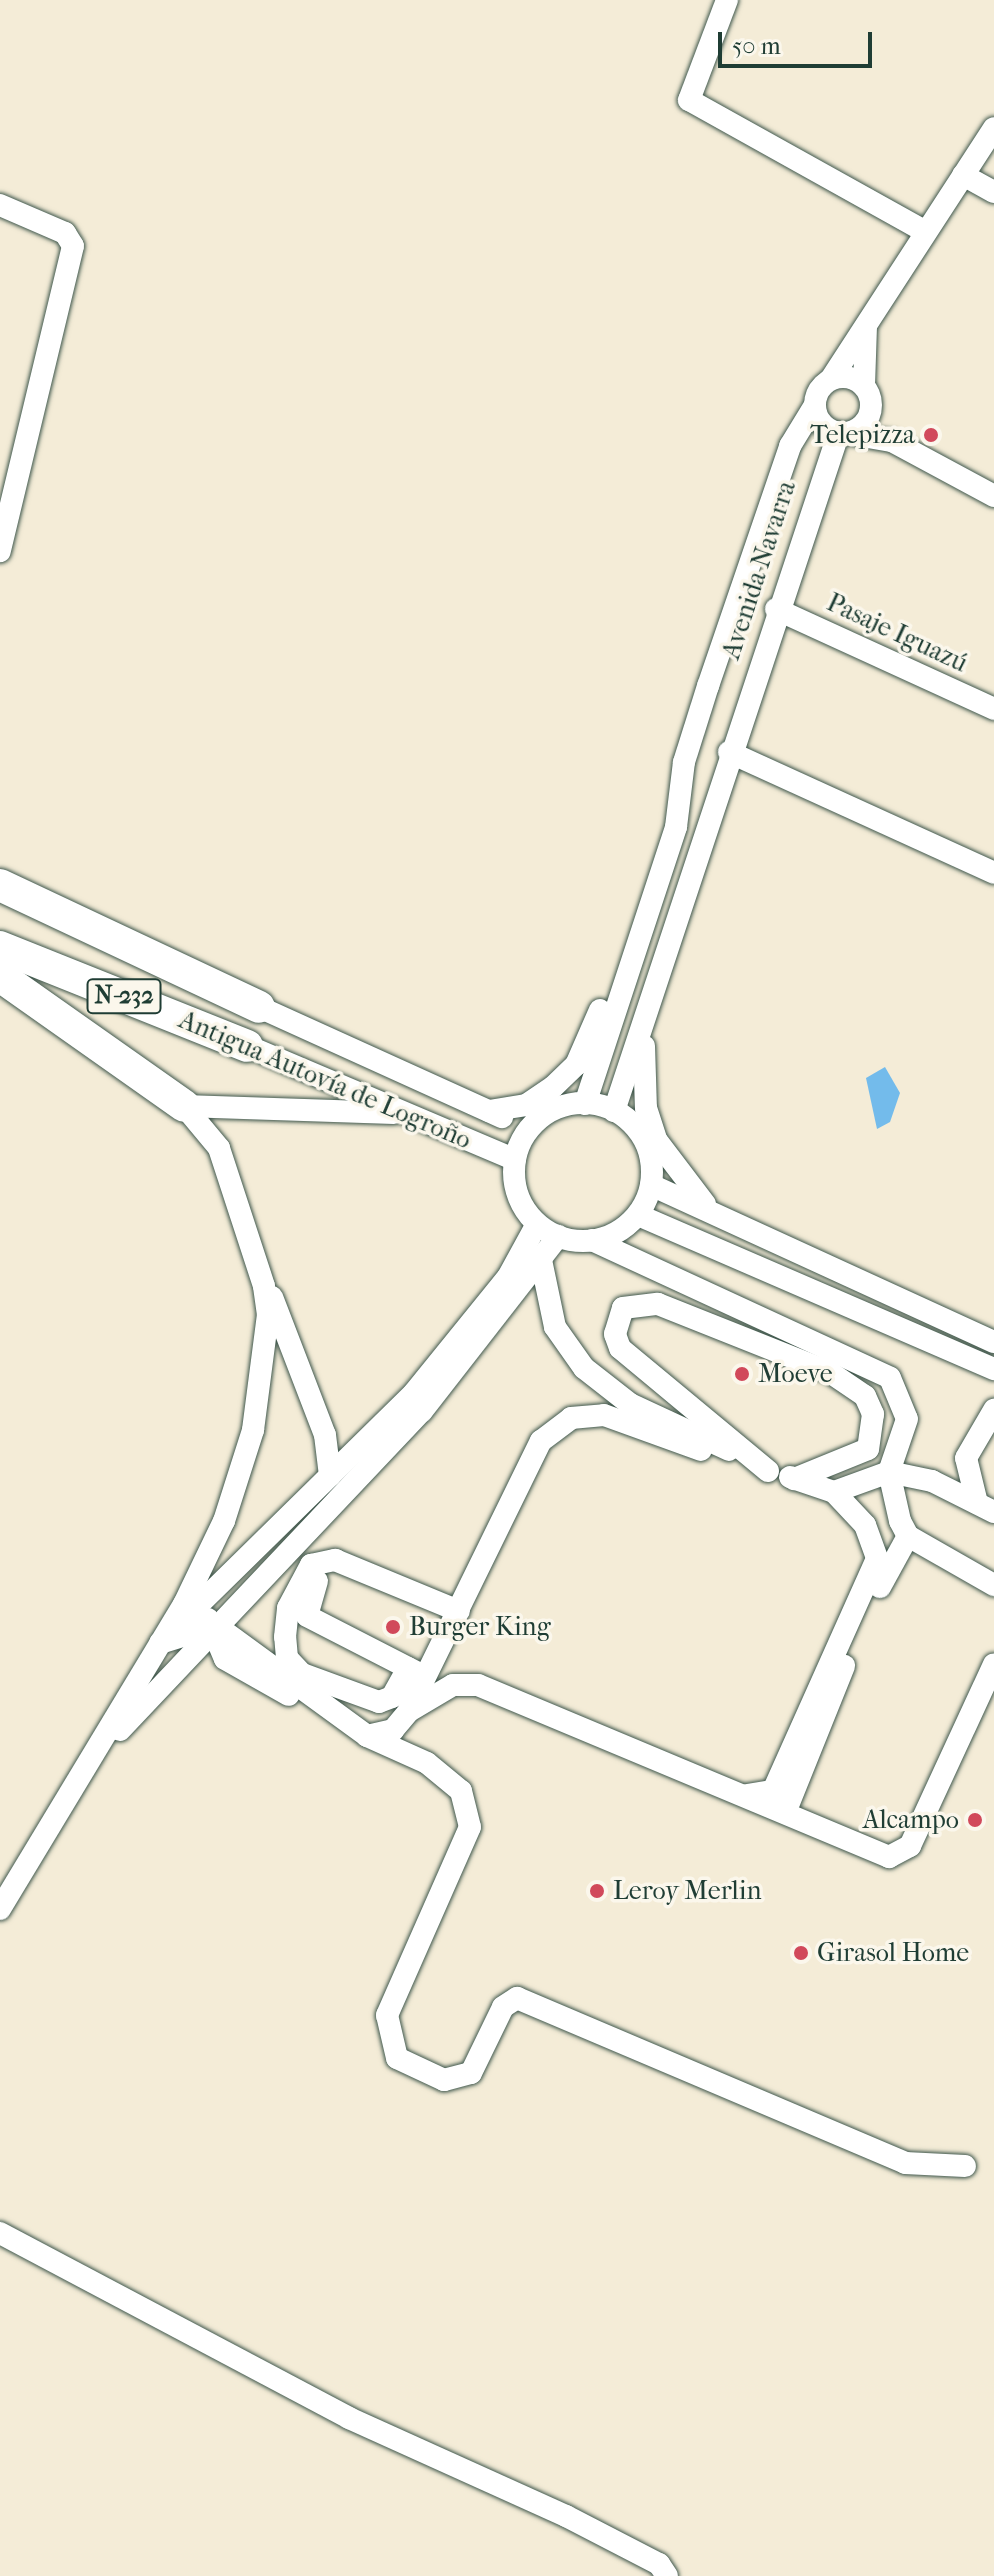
<!DOCTYPE html>
<html>
<head>
<meta charset="utf-8">
<style>
	body { margin:0 }
	#map { position:relative; width:994px; height:2576px; overflow:hidden; background:#f4ecd7; font-family:"IM FELL French Canon",serif }
	div>[style] { position:absolute }
	.water>* { inset:0; background:#73bbeb }
	.roads { filter:drop-shadow(0 0 2px #3f574c) drop-shadow(0 0 2px #3f574c) }
	.minor>* { height:22px; margin:-11px; padding:0 11px; transform-origin:11px; border-radius:11px; background:#fff }
	.minor>.ring { margin:-11px; padding:0; box-sizing:content-box; background:none; border:22px solid #fff; border-radius:50% }
	.highway>* { height:32px; margin:-16px; padding:0 16px; transform-origin:16px; border-radius:16px; background:#fff }
	.dots>* { width:22px; height:22px; translate:-50% -50%; box-sizing:border-box; border:4px solid #fbf7ec; border-radius:50% }
	span { translate:-50% -50%; white-space:nowrap; text-align:center; line-height:1.15; -webkit-text-stroke:7px #fbf7ec; paint-order:stroke }
	.shield-label span { padding:2px 6px; background:#fbf7ec; border:2px solid; border-radius:6px; -webkit-text-stroke-width:0 }
	.shield-label { font-size:24px; color:#1f3d34; font-weight:700 }
	.poi-label { font-size:26px; color:#1f3d34 }
	.right { translate:-100% -50%; text-align:right }
	.left { translate:0 -50%; text-align:left }
	.street-label { font-size:26px; color:#1f3d34 }
	.scale { position:absolute; left:718px; top:32px; width:154px; height:36px; box-sizing:border-box; border:4px solid #1f3d34; border-top:0; padding-left:10px; font-size:24px; line-height:28px; white-space:nowrap; color:#1f3d34; -webkit-text-stroke:6px #fbf7ec; paint-order:stroke }
</style>
</head>
<body>
<div id="map">
	<div class="water">
		<div style="clip-path:polygon(885px 1067px,900px 1093px,890px 1122px,877px 1129px,866px 1078px)"></div>
	</div>
	<div class="roads">
		<div class="minor">
			<div style="left:727px;top:0;width:107px;rotate:110.8deg"></div>
			<div style="left:689px;top:100px;width:271px;rotate:29.1deg"></div>
			<div style="left:963px;top:175px;width:35px;rotate:29deg"></div>
			<div style="left:0;top:205px;width:71px;rotate:23.3deg"></div>
			<div style="left:65px;top:233px;width:15px;rotate:58deg"></div>
			<div style="left:73px;top:246px;width:314px;rotate:103.5deg"></div>
			<div class="ring" style="left:815px;top:377px;width:34px;height:34px"></div>
			<div style="left:831px;top:379px;width:299px;rotate:-57deg"></div>
			<div style="left:864px;top:386px;width:60px;rotate:-88.1deg"></div>
			<div style="left:845px;top:433px;width:48px;rotate:9.7deg"></div>
			<div style="left:892px;top:441px;width:116px;rotate:28.3deg"></div>
			<div style="left:776px;top:609px;width:240px;rotate:24.6deg"></div>
			<div style="left:729px;top:752px;width:291px;rotate:24.5deg"></div>
			<div style="left:259px;top:1007px;width:267px;rotate:24.4deg"></div>
			<div style="left:247px;top:1046px;width:291px;rotate:23deg"></div>
			<div style="left:644px;top:1046px;width:62px;rotate:88.2deg"></div>
			<div style="left:646px;top:1108px;width:35px;rotate:72deg"></div>
			<div style="left:657px;top:1141px;width:79px;rotate:52.7deg"></div>
			<div class="ring" style="left:514px;top:1103px;width:116px;height:116px"></div>
			<div style="left:585px;top:1104px;width:292px;rotate:-71.8deg"></div>
			<div style="left:676px;top:827px;width:65px;rotate:-83deg"></div>
			<div style="left:684px;top:762px;width:80px;rotate:-72.5deg"></div>
			<div style="left:708px;top:686px;width:254px;rotate:-71.1deg"></div>
			<div style="left:790px;top:446px;width:48px;rotate:-58.6deg"></div>
			<div style="left:184px;top:1106px;width:210px;rotate:1.9deg"></div>
			<div style="left:489px;top:1111px;width:37px;rotate:-9deg"></div>
			<div style="left:526px;top:1105px;width:32px;rotate:-34deg"></div>
			<div style="left:553px;top:1087px;width:32px;rotate:-44deg"></div>
			<div style="left:576px;top:1065px;width:60px;rotate:-66.4deg"></div>
			<div style="left:614px;top:1111px;width:715px;rotate:-71.67deg"></div>
			<div style="left:651px;top:1185px;width:377px;rotate:24.6deg"></div>
			<div style="left:638px;top:1215px;width:388px;rotate:23.4deg"></div>
			<div style="left:592px;top:1240px;width:328px;rotate:24.8deg"></div>
			<div style="left:890px;top:1378px;width:44px;rotate:67.5deg"></div>
			<div style="left:907px;top:1419px;width:56px;rotate:108.8deg"></div>
			<div style="left:889px;top:1472px;width:50px;rotate:77.3deg"></div>
			<div style="left:900px;top:1521px;width:17px;rotate:62deg"></div>
			<div style="left:908px;top:1536px;width:99px;rotate:29.7deg"></div>
			<div style="left:541px;top:1260px;width:68px;rotate:78.2deg"></div>
			<div style="left:555px;top:1327px;width:50px;rotate:54.7deg"></div>
			<div style="left:584px;top:1368px;width:58px;rotate:38deg"></div>
			<div style="left:630px;top:1404px;width:109px;rotate:24.9deg"></div>
			<div style="left:272px;top:1297px;width:148px;rotate:69deg"></div>
			<div style="left:325px;top:1435px;width:41px;rotate:83deg"></div>
			<div style="left:768px;top:1471px;width:192px;rotate:-140.3deg"></div>
			<div style="left:620px;top:1348px;width:15px;rotate:-110deg"></div>
			<div style="left:615px;top:1334px;width:27px;rotate:-73deg"></div>
			<div style="left:623px;top:1308px;width:35px;rotate:-7deg"></div>
			<div style="left:658px;top:1304px;width:186px;rotate:21.7deg"></div>
			<div style="left:831px;top:1373px;width:41px;rotate:34.1deg"></div>
			<div style="left:865px;top:1396px;width:20px;rotate:66deg"></div>
			<div style="left:873px;top:1414px;width:35px;rotate:98deg"></div>
			<div style="left:868px;top:1449px;width:80px;rotate:157.9deg"></div>
			<div style="left:790px;top:1477px;width:46px;rotate:18.8deg"></div>
			<div style="left:834px;top:1492px;width:59px;rotate:-20deg"></div>
			<div style="left:889px;top:1472px;width:44px;rotate:11.8deg"></div>
			<div style="left:932px;top:1481px;width:69px;rotate:26.6deg"></div>
			<div style="left:977px;top:1503px;width:46px;rotate:-103.7deg"></div>
			<div style="left:966px;top:1458px;width:56px;rotate:-59.7deg"></div>
			<div style="left:317px;top:1581px;width:36px;rotate:106deg"></div>
			<div style="left:307px;top:1616px;width:127px;rotate:27.2deg"></div>
			<div style="left:880px;top:1587px;width:58px;rotate:-61.2deg"></div>
			<div style="left:208px;top:1619px;width:43px;rotate:67deg"></div>
			<div style="left:225px;top:1659px;width:73px;rotate:29.4deg"></div>
			<div style="left:181px;top:1622px;width:327px;rotate:-44.5deg"></div>
			<div style="left:414px;top:1393px;width:149px;rotate:-51deg"></div>
			<div style="left:508px;top:1277px;width:60px;rotate:-61.3deg"></div>
			<div style="left:160px;top:1643px;width:53px;rotate:-17.4deg"></div>
			<div style="left:211px;top:1627px;width:16px;rotate:22deg"></div>
			<div style="left:226px;top:1633px;width:175px;rotate:36.1deg"></div>
			<div style="left:367px;top:1736px;width:27px;rotate:-13deg"></div>
			<div style="left:393px;top:1730px;width:25px;rotate:-50deg"></div>
			<div style="left:409px;top:1711px;width:51px;rotate:-30.6deg"></div>
			<div style="left:453px;top:1685px;width:25px"></div>
			<div style="left:478px;top:1685px;width:446px;rotate:22.7deg"></div>
			<div style="left:889px;top:1857px;width:24px;rotate:-28deg"></div>
			<div style="left:910px;top:1846px;width:200px;rotate:-65.2deg"></div>
			<div style="left:408px;top:1668px;width:33px;rotate:119deg"></div>
			<div style="left:392px;top:1697px;width:14px;rotate:159deg"></div>
			<div style="left:379px;top:1702px;width:82px;rotate:-160deg"></div>
			<div style="left:302px;top:1674px;width:22px;rotate:-133deg"></div>
			<div style="left:287px;top:1658px;width:21px;rotate:-95deg"></div>
			<div style="left:285px;top:1637px;width:29px;rotate:-84deg"></div>
			<div style="left:288px;top:1608px;width:49px;rotate:-61.9deg"></div>
			<div style="left:311px;top:1565px;width:25px;rotate:-12deg"></div>
			<div style="left:335px;top:1560px;width:134px;rotate:22.4deg"></div>
			<div style="left:409px;top:1710px;width:300px;rotate:-63.9deg"></div>
			<div style="left:541px;top:1441px;width:38px;rotate:-37deg"></div>
			<div style="left:571px;top:1418px;width:33px;rotate:-5deg"></div>
			<div style="left:604px;top:1415px;width:103px;rotate:19.8deg"></div>
			<div style="left:120px;top:1730px;width:439px;rotate:-46.6deg"></div>
			<div style="left:422px;top:1411px;width:222px;rotate:-52.1deg"></div>
			<div style="left:367px;top:1736px;width:66px;rotate:24.2deg"></div>
			<div style="left:427px;top:1763px;width:44px;rotate:39.5deg"></div>
			<div style="left:461px;top:1791px;width:37px;rotate:76deg"></div>
			<div style="left:470px;top:1827px;width:206px;rotate:113.8deg"></div>
			<div style="left:387px;top:2015px;width:44px;rotate:76.9deg"></div>
			<div style="left:397px;top:2058px;width:52px;rotate:25.1deg"></div>
			<div style="left:444px;top:2080px;width:28px;rotate:-15deg"></div>
			<div style="left:471px;top:2073px;width:73px;rotate:-64.1deg"></div>
			<div style="left:503px;top:2007px;width:17px;rotate:-33deg"></div>
			<div style="left:517px;top:1998px;width:422px;rotate:23deg"></div>
			<div style="left:905px;top:2163px;width:60px;rotate:2.9deg"></div>
			<div style="left:747px;top:1795px;width:26px;rotate:-9deg"></div>
			<div style="left:773px;top:1791px;width:255px;rotate:-65.9deg"></div>
			<div style="left:877px;top:1558px;width:35px;rotate:-110deg"></div>
			<div style="left:865px;top:1525px;width:45px;rotate:-133.2deg"></div>
			<div style="left:789px;top:1803px;width:148px;rotate:-68.1deg"></div>
			<div style="left:0;top:1909px;width:356px;rotate:-58.9deg"></div>
			<div style="left:184px;top:1604px;width:92px;rotate:-64.3deg"></div>
			<div style="left:224px;top:1521px;width:96px;rotate:-72.3deg"></div>
			<div style="left:253px;top:1430px;width:116px;rotate:-82.6deg"></div>
			<div style="left:268px;top:1315px;width:29px;rotate:-98deg"></div>
			<div style="left:264px;top:1286px;width:145px;rotate:-108.1deg"></div>
			<div style="left:219px;top:1148px;width:55px;rotate:-129.8deg"></div>
			<div style="left:0;top:2233px;width:395px;rotate:27.9deg"></div>
			<div style="left:349px;top:2418px;width:238px;rotate:24.3deg"></div>
			<div style="left:566px;top:2516px;width:105px;rotate:27.3deg"></div>
			<div style="left:659px;top:2564px;width:14px;rotate:56deg"></div>
		</div>
		<div class="highway">
			<div style="left:0;top:885px;width:286px;rotate:25.2deg"></div>
			<div style="left:0;top:947px;width:266px;rotate:21.8deg"></div>
			<div style="left:0;top:976px;width:225px;rotate:35.2deg"></div>
		</div>
	</div>
	<div class="dots">
		<div style="left:931px;top:435px;background:#d1495b"></div>
		<div style="left:742px;top:1374px;background:#d1495b"></div>
		<div style="left:393px;top:1627px;background:#d1495b"></div>
		<div style="left:975px;top:1820px;background:#d1495b"></div>
		<div style="left:597px;top:1891px;background:#d1495b"></div>
		<div style="left:801px;top:1953px;background:#d1495b"></div>
	</div>
	<div class="shield-label">
		<span style="left:124px;top:996px">N-232</span>
	</div>
	<div class="poi-label">
		<span class="right" style="left:915px;top:435px">Telepizza</span>
		<span class="left" style="left:758px;top:1374px">Moeve</span>
		<span class="left" style="left:409px;top:1627px">Burger King</span>
		<span class="right" style="left:959px;top:1820px">Alcampo</span>
		<span class="left" style="left:613px;top:1891px">Leroy Merlin</span>
		<span class="left" style="left:817px;top:1953px">Girasol Home</span>
	</div>
	<div class="street-label">
		<span style="left:759px;top:570px;rotate:-72deg">Avenida Navarra</span>
		<span style="left:897px;top:633px;rotate:25deg">Pasaje Iguazú</span>
		<span style="left:325px;top:1080px;rotate:23deg">Antigua Autovía de Logroño</span>
	</div>
	<div class="scale">50 m</div>
</div>
</body>
</html>
